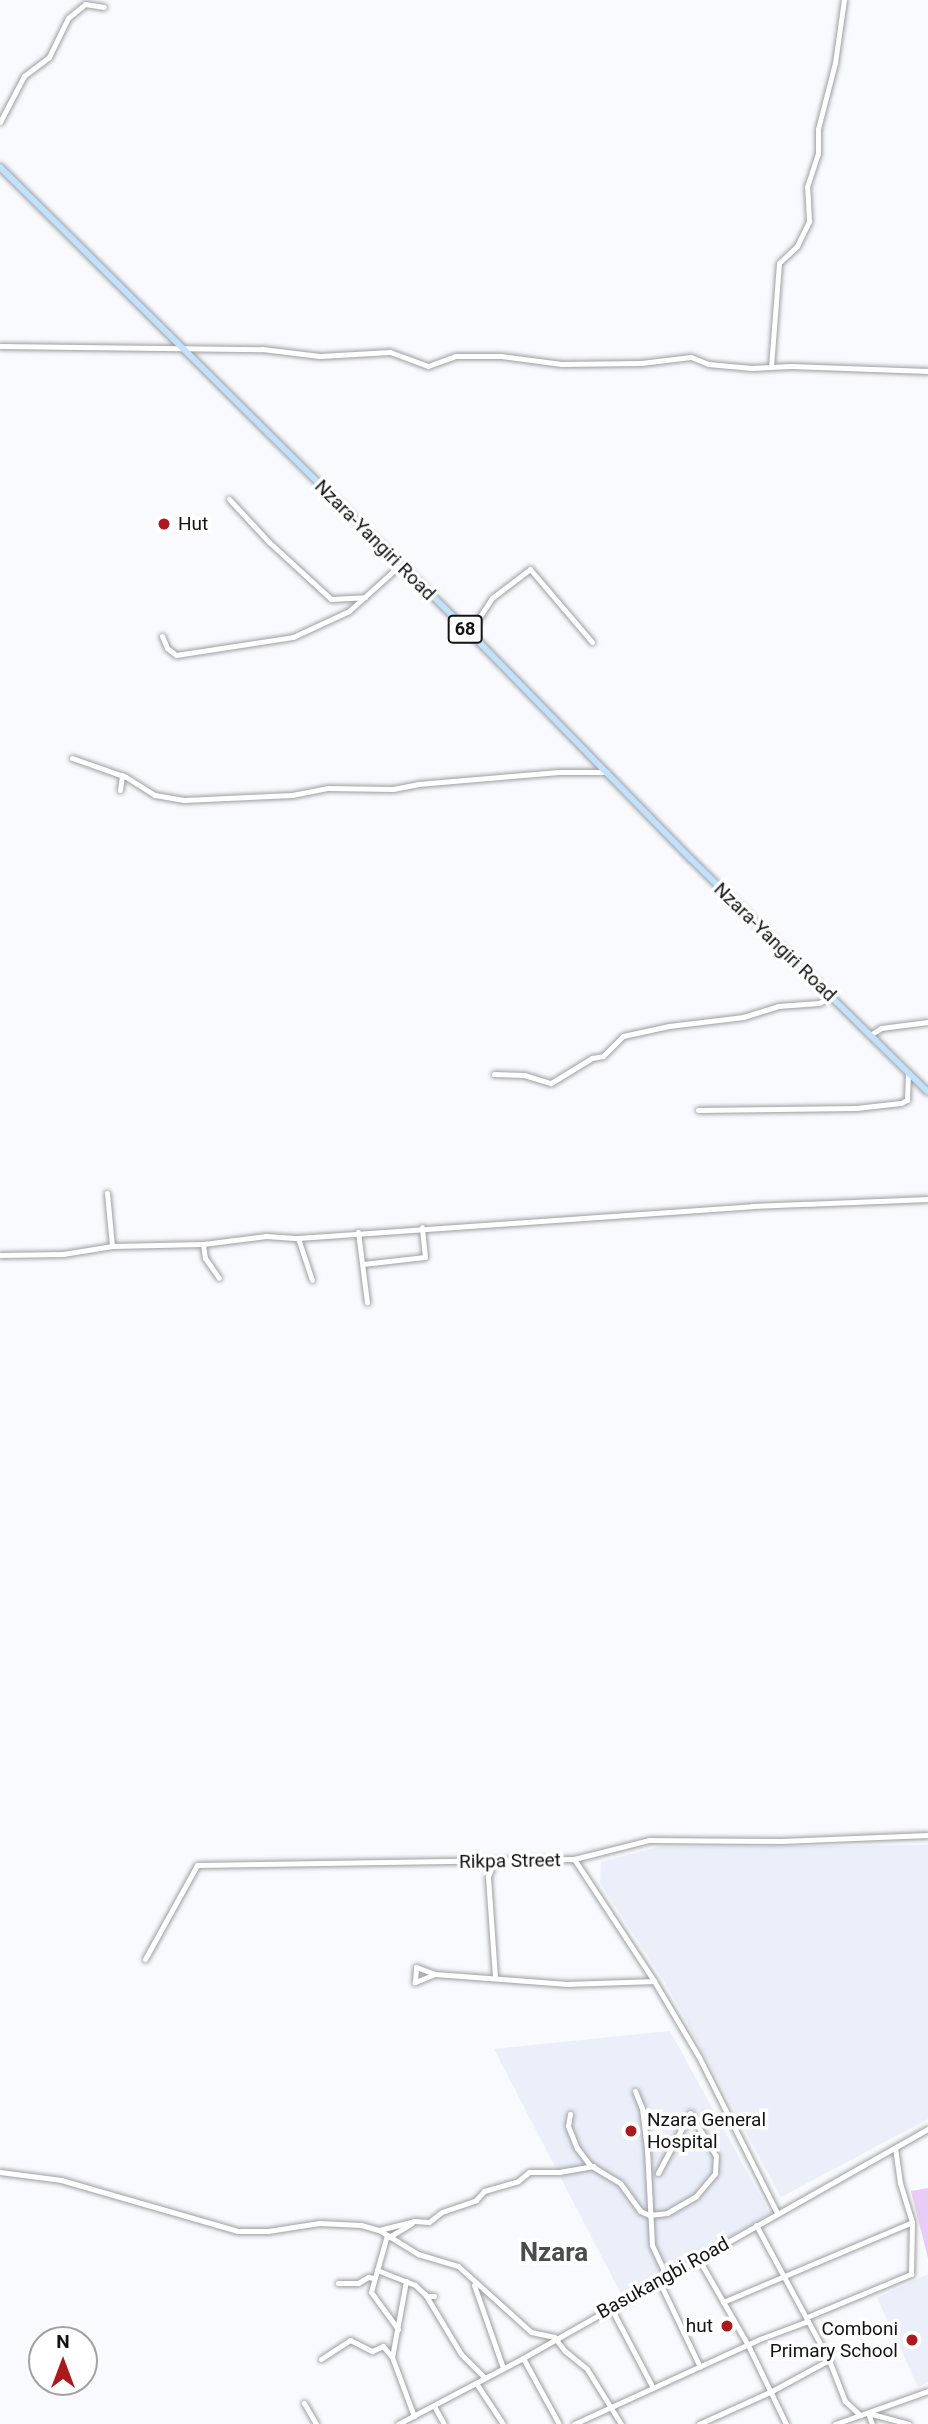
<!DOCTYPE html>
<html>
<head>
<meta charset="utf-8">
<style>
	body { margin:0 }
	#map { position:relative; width:928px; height:2424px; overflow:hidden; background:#f9fafd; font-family:Roboto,sans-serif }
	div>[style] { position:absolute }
	.built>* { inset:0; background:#ebeff9 }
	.green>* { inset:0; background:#e9ccf6 }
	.roads { filter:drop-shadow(0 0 2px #9d9ea1) drop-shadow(0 0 2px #9d9ea1) }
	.minor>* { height:5px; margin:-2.5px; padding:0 2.5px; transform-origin:2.5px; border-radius:2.5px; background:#fff }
	.major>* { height:6px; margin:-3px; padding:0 3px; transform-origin:3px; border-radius:3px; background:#c1e1fc }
	.dots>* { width:19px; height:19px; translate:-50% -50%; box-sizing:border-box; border:4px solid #fff; border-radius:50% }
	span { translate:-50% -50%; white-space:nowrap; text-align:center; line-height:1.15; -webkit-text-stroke:7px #fff; paint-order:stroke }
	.shield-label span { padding:2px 5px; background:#fff; border:2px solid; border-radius:5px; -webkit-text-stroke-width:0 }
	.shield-label { font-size:18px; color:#131314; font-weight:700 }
	.poi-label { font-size:19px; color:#131314 }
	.left { translate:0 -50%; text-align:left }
	.right { translate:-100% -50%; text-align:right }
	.street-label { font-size:19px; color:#131314 }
	.district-label { font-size:26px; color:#4a4b4d; font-weight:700 }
	.north { position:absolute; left:28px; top:2326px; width:70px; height:70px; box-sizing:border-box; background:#fff; border:2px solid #a1a1a1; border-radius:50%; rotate:0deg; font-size:19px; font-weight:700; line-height:28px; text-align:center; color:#131314 }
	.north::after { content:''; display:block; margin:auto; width:24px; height:32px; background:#ab191c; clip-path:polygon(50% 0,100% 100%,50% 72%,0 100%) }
</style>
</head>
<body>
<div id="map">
	<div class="built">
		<div style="clip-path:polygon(928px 1845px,928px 2119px,781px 2197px,666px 1984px,600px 1883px,601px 1862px,658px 1847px)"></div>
		<div style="clip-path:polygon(670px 2031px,770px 2214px,623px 2298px,494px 2049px)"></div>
		<div style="clip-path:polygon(928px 2274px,928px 2382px,918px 2387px,877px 2298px)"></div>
	</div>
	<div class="green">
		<div style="clip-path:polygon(928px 2188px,928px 2258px,911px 2191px)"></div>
	</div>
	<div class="roads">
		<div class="minor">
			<div style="left:0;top:122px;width:52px;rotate:-62.4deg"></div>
			<div style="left:24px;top:76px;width:31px;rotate:-37deg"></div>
			<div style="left:49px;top:57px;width:43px;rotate:-64deg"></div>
			<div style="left:68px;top:18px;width:22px;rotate:-39deg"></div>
			<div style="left:85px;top:4px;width:19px;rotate:9deg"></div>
			<div style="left:0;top:346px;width:262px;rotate:0.7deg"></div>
			<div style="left:262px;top:349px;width:58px;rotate:6.9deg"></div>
			<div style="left:320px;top:356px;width:70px;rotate:-3.3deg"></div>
			<div style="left:390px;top:352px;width:40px;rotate:20.2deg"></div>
			<div style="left:428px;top:366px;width:29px;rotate:-20deg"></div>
			<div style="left:455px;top:356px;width:46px"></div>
			<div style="left:501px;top:356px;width:61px;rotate:7.6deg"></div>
			<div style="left:561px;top:364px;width:80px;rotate:-0.7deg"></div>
			<div style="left:641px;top:363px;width:50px;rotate:-6.8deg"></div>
			<div style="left:691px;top:357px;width:18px;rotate:22deg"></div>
			<div style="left:708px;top:364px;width:44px;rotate:5.2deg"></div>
			<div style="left:752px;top:368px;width:38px;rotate:-3deg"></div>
			<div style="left:790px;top:366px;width:138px;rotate:2.1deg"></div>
			<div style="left:771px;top:367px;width:104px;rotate:-85.6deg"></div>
			<div style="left:779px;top:263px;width:25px;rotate:-43deg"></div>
			<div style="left:797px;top:246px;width:28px;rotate:-64deg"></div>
			<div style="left:809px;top:221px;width:34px;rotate:-93deg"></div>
			<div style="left:807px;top:187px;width:35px;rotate:-72deg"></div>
			<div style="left:818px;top:154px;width:25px;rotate:-90deg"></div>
			<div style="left:818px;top:129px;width:68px;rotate:-75.6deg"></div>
			<div style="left:835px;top:63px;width:64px;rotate:-81.9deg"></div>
			<div style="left:229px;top:499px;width:59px;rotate:47.1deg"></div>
			<div style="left:269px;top:542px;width:84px;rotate:42.6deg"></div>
			<div style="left:331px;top:599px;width:34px;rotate:-3deg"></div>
			<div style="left:469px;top:633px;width:42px;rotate:-56.7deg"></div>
			<div style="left:492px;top:598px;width:48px;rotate:-37.3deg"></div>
			<div style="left:530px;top:569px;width:96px;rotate:49.7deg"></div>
			<div style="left:162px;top:636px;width:13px;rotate:67deg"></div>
			<div style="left:167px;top:648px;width:11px;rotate:38deg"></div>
			<div style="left:176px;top:655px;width:118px;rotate:-8.7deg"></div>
			<div style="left:293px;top:637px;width:62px;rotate:-24.9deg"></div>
			<div style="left:349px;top:611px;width:69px;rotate:-42deg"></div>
			<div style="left:72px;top:758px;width:57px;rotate:19.4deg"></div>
			<div style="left:126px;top:777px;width:34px;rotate:32deg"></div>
			<div style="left:155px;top:795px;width:29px;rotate:10deg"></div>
			<div style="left:184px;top:800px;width:108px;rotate:-2.7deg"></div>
			<div style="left:292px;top:795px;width:36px;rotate:-11deg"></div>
			<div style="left:327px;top:788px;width:66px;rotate:0.9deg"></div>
			<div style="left:393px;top:789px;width:25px;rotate:-11deg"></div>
			<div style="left:418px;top:784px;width:141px;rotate:-4.9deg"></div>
			<div style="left:558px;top:772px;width:49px"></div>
			<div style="left:120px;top:790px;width:15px;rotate:-82deg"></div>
			<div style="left:870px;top:1035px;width:13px;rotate:-32deg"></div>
			<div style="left:881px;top:1028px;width:47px;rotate:-7.3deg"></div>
			<div style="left:494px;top:1074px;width:30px;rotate:2deg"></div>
			<div style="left:524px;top:1075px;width:28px;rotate:17deg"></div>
			<div style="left:551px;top:1083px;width:48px;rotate:-31.4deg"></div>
			<div style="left:592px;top:1058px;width:11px;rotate:-10deg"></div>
			<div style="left:603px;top:1056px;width:28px;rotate:-45deg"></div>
			<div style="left:623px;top:1036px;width:47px;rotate:-12.3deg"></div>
			<div style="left:669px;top:1026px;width:75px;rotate:-6.9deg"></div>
			<div style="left:743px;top:1017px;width:37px;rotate:-17deg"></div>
			<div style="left:778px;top:1006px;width:41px;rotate:-4.2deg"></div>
			<div style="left:819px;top:1003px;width:15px;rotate:-28deg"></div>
			<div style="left:698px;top:1110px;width:158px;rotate:-0.7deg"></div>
			<div style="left:856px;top:1108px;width:45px;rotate:-6.3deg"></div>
			<div style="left:901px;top:1103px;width:7px;rotate:-27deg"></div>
			<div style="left:907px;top:1100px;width:28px;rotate:-88deg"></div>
			<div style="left:107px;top:1193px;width:53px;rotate:84.6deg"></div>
			<div style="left:358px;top:1232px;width:71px;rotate:82.7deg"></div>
			<div style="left:298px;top:1238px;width:44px;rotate:71.6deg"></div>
			<div style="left:203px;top:1244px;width:14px;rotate:82deg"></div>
			<div style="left:205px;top:1258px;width:24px;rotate:55deg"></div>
			<div style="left:0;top:1255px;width:63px;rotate:-0.9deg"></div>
			<div style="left:63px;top:1254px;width:50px;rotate:-9.3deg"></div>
			<div style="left:112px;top:1246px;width:91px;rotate:-1.3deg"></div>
			<div style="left:203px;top:1244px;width:64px;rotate:-7.2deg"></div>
			<div style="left:266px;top:1236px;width:32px;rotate:4deg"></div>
			<div style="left:298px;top:1238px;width:455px;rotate:-4deg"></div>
			<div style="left:752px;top:1206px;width:176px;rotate:-2.3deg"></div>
			<div style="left:363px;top:1264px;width:62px;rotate:-6.4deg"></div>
			<div style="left:425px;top:1257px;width:30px;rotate:-96deg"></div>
			<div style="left:574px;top:1859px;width:146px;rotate:56.7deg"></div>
			<div style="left:654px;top:1981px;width:88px;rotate:59.4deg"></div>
			<div style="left:699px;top:2057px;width:174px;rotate:63.4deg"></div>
			<div style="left:494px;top:1861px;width:17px;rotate:111deg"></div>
			<div style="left:488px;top:1877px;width:101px;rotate:86deg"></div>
			<div style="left:145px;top:1959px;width:107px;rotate:-61deg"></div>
			<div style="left:197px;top:1865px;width:377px;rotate:-0.9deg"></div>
			<div style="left:574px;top:1859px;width:77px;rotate:-14.2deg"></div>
			<div style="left:649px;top:1840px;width:132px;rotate:0.4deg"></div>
			<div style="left:781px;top:1841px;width:147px;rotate:-2.3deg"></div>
			<div style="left:435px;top:1974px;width:22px;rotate:158deg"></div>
			<div style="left:415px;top:1982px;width:15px;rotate:-86deg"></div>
			<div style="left:416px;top:1967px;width:20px;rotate:20deg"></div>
			<div style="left:435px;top:1974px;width:133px;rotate:4.3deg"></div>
			<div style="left:568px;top:1984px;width:86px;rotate:-2deg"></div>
			<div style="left:635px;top:2091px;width:18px;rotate:68deg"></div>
			<div style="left:642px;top:2108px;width:41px;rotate:83deg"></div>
			<div style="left:647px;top:2149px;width:96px;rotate:87deg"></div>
			<div style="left:652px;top:2245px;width:35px;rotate:65deg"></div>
			<div style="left:570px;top:2114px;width:12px;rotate:99deg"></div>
			<div style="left:568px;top:2126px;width:24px;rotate:68deg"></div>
			<div style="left:577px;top:2148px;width:21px;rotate:53deg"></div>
			<div style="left:590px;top:2165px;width:35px;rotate:31deg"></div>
			<div style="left:620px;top:2183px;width:34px;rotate:54deg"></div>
			<div style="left:640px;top:2211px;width:10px;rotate:24deg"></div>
			<div style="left:649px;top:2215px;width:18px;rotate:-6deg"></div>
			<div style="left:667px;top:2213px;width:34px;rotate:-30deg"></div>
			<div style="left:696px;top:2196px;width:30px;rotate:-50deg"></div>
			<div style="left:715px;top:2173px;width:17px;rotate:-87deg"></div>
			<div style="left:716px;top:2156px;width:50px;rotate:-121.2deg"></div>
			<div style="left:0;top:2172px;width:62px;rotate:7.5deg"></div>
			<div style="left:61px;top:2180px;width:184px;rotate:16.1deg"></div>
			<div style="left:238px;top:2231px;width:30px"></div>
			<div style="left:268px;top:2231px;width:52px;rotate:-8.9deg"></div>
			<div style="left:319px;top:2223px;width:42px;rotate:2.7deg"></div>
			<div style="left:361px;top:2225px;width:19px;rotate:16deg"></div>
			<div style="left:379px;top:2230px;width:46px;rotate:31.6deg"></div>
			<div style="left:418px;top:2254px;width:42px;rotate:16.7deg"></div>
			<div style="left:458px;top:2266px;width:98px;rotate:42.1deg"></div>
			<div style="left:531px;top:2332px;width:24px;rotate:12deg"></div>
			<div style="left:554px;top:2337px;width:18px;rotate:52deg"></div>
			<div style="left:565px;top:2351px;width:28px;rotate:39deg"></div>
			<div style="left:587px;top:2369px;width:65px;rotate:58.3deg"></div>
			<div style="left:658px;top:2173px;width:68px;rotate:-61.9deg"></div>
			<div style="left:756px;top:2225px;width:153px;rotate:61.6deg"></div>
			<div style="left:829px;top:2360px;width:44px;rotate:68.7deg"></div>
			<div style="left:845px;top:2401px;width:21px;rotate:43deg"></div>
			<div style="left:379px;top:2230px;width:36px;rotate:-14deg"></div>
			<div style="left:414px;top:2221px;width:15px;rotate:4deg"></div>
			<div style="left:429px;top:2222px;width:16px;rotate:-38deg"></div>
			<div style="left:442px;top:2212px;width:36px;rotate:-19deg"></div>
			<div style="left:476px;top:2200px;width:12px;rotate:-48deg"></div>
			<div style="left:484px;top:2191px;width:35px;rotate:-16deg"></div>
			<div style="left:518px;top:2181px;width:14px;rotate:-39deg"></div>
			<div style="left:529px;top:2172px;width:30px"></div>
			<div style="left:559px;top:2172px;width:35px;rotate:-10deg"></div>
			<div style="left:387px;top:2235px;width:59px;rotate:105.7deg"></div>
			<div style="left:371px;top:2292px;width:46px;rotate:53.9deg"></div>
			<div style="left:389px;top:2237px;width:26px;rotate:-31deg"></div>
			<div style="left:698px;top:2258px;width:100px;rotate:60.1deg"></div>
			<div style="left:748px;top:2345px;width:88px;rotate:64.3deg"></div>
			<div style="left:377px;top:2270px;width:41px;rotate:21.5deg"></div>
			<div style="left:415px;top:2285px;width:16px;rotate:43deg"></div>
			<div style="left:427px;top:2296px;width:7px"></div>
			<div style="left:406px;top:2281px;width:77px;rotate:100.4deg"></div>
			<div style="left:392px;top:2357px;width:63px;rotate:69.6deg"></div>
			<div style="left:659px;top:2281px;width:95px;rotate:64.5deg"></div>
			<div style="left:338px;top:2283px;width:20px"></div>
			<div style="left:358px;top:2283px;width:12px;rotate:-31deg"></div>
			<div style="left:368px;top:2277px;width:6px;rotate:9deg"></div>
			<div style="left:474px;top:2285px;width:88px;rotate:70.7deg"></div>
			<div style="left:425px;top:2294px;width:70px;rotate:59deg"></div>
			<div style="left:461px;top:2354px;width:34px;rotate:45deg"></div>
			<div style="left:723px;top:2302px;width:205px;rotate:-22.9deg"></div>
			<div style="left:611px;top:2308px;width:90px;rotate:62.3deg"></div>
			<div style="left:807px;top:2317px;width:113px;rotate:-22.5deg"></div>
			<div style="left:911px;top:2274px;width:52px;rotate:-88.9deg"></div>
			<div style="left:912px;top:2222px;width:41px;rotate:-107.1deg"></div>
			<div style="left:900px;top:2183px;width:34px;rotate:-98deg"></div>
			<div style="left:523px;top:2358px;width:75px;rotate:61.4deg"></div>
			<div style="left:321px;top:2359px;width:35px;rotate:-33deg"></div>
			<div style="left:350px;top:2340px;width:25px;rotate:27deg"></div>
			<div style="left:372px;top:2351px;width:12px;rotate:-24deg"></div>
			<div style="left:383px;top:2346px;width:14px;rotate:51deg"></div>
			<div style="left:476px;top:2383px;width:49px;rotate:56.6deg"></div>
			<div style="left:304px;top:2403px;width:24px;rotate:60deg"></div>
			<div style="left:434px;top:2406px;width:21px;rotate:61deg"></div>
			<div style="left:868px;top:2413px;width:42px;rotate:15deg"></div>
			<div style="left:868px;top:2413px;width:12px;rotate:70deg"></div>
			<div style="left:398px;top:2424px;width:141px;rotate:-27.8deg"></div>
			<div style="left:523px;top:2358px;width:465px;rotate:-29.5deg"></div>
			<div style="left:574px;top:2424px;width:205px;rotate:-24.6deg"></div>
			<div style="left:760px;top:2339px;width:51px;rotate:-20.6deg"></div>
			<div style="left:699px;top:2424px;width:78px;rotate:-24.3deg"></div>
			<div style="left:770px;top:2392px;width:67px;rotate:-28.5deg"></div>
			<div style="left:835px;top:2424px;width:99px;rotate:-19.5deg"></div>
		</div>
		<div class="major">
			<div style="left:0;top:167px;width:679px;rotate:44.76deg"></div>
			<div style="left:482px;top:645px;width:299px;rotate:45.7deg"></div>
			<div style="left:691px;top:859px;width:332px;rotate:44.5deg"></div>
		</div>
	</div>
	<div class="dots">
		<div style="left:164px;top:524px;background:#ab191c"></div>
		<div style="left:631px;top:2131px;background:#ab191c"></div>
		<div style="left:727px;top:2326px;background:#ab191c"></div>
		<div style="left:912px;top:2340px;background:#ab191c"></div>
	</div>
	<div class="shield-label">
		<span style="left:465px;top:629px">68</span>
	</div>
	<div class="poi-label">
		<span class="left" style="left:178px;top:524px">Hut</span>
		<span class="left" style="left:647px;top:2131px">Nzara General<br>Hospital</span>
		<span class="right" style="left:713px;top:2326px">hut</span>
		<span class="right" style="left:898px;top:2340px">Comboni<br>Primary School</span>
	</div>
	<div class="street-label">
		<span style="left:375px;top:540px;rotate:45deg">Nzara-Yangiri Road</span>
		<span style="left:775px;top:942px;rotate:44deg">Nzara-Yangiri Road</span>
		<span style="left:510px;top:1861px;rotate:-1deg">Rikpa Street</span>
		<span style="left:663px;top:2278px;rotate:-29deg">Basukangbi Road</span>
	</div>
	<div class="district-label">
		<span style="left:554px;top:2253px">Nzara</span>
	</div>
	<div class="north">N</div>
</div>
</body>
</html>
